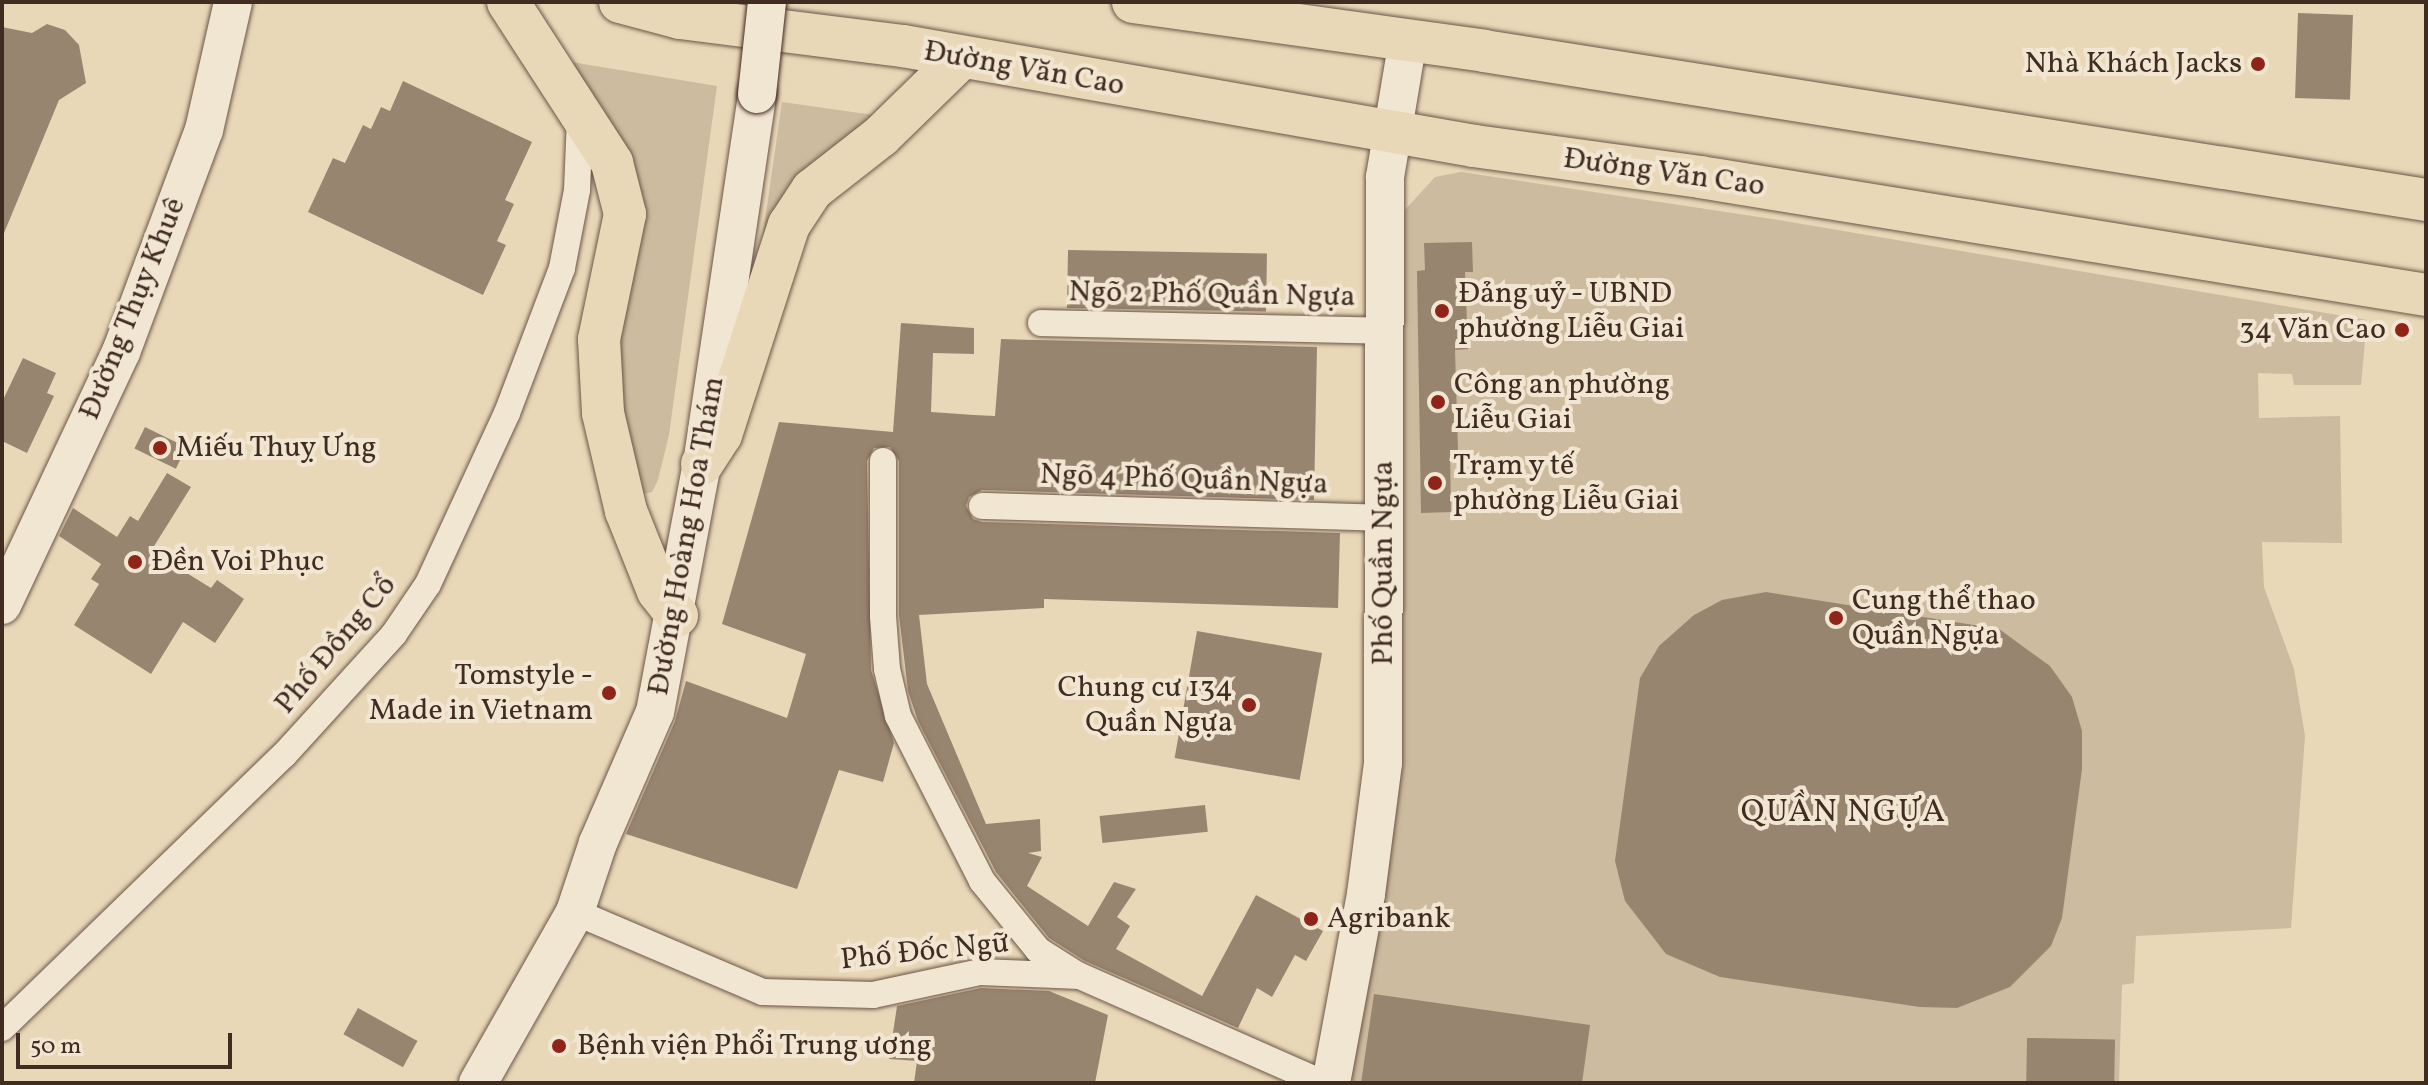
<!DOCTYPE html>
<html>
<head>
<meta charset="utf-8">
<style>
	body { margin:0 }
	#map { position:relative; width:2428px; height:1085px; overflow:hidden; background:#e9d8b8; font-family:Vollkorn,serif }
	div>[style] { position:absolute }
	.green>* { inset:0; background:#ccbb9e }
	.building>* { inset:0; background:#988570; transform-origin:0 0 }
	.roads { filter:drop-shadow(0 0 2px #6b5748) drop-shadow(0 0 2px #6b5748) }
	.street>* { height:26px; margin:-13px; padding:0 13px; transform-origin:13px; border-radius:13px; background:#f1e6d1 }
	.secondary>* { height:38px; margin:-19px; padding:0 19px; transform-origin:19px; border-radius:19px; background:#f1e6d1 }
	.primary>* { height:42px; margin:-21px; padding:0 21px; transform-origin:21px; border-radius:21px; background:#e9d8b8 }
	.bridges { filter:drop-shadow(0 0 2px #412c22) drop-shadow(0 0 2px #412c22) }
	.secondary-bridge>* { height:38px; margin:-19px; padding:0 19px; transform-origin:19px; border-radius:19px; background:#f1e6d1 }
	.dots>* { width:22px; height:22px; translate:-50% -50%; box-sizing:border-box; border:4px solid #f1e6d1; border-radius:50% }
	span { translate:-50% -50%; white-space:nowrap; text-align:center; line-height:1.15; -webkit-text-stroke:8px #f1e6d1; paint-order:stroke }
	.poi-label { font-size:30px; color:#412c22 }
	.right { translate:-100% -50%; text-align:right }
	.left { translate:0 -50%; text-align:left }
	.street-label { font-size:30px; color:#412c22 }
	.neighbourhood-label { font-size:32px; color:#412c22; letter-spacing:2px }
	.frame { position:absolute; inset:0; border:4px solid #412c22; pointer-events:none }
	.scale { position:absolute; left:16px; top:1033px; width:216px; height:36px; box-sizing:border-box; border:4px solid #412c22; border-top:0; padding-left:10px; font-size:24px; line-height:28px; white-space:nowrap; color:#412c22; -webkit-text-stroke:6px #f1e6d1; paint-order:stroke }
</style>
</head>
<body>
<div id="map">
	<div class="green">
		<div style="clip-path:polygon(565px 61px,717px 86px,669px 435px,658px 480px,652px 492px,643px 494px,611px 396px,621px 284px)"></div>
		<div style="clip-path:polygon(782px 102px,881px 116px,759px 262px)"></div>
		<div style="clip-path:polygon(1461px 172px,1779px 220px,2367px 320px,2361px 385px,2294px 385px,2292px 374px,2258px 373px,2259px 418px,2340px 416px,2342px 543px,2262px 542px,2264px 587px,2294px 669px,2305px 736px,2291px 928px,2136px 936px,2134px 983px,2122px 985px,2119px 1083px,1359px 1083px,1347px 1078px,1403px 212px,1435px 177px)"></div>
	</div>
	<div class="building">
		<div style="left:2298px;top:13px;width:55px;height:85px;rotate:2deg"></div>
		<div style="clip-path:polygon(47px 24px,65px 30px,79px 45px,86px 83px,59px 100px,2px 238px,2px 27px,32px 33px)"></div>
		<div style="clip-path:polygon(403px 81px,532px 142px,505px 200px,514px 204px,497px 241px,506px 245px,483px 295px,308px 212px,333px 158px,345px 163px,363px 125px,371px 129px,381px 107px,390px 111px)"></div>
		<div style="clip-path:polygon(1472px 242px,1473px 272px,1465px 272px,1468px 349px,1455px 350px,1458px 450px,1450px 450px,1451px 512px,1421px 513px,1417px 271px,1425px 270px,1424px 243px)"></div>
		<div style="left:1068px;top:250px;width:199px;height:58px;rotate:1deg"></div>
		<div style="clip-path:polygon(901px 323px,974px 328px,974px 354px,933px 353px,931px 412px,974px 415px,995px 416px,1001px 339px,1317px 347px,1314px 500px,982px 490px,969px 497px,966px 506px,973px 519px,982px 522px,1340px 533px,1338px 608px,1044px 599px,1044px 608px,919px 615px,927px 684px,986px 824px,1040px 819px,1041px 851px,1028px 853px,1042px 857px,1027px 886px,1088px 926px,1114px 882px,1136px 889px,1117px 917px,1130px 926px,1116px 949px,1202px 996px,1256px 895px,1323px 931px,1306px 961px,1295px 955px,1272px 997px,1257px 988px,1238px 1028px,1085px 961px,1049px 938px,996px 872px,918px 721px,908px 691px,899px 615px,899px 461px,890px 447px,874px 448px,867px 461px,871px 670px,894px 743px,883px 782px,839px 770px,797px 889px,626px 834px,675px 721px,686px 681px,787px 718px,806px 654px,722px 624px,779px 422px,893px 432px)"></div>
		<div style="clip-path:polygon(23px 358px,56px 373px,47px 393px,54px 396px,27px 453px,2px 441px,2px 402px)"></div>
		<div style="left:145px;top:427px;width:46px;height:24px;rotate:26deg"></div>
		<div style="clip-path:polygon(167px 473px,191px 487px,151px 551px,211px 588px,217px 580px,244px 599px,215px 643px,183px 622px,151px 674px,74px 625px,99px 584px,91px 579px,101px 564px,59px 536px,73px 508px,117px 537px,130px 516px,138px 521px)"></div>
		<div style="clip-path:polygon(1766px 592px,1999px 629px,2050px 666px,2072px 697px,2082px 731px,2082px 769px,2062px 918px,2051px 946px,2010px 987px,1957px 1008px,1920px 1007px,1720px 977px,1666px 954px,1625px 901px,1615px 861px,1640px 678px,1659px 646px,1694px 615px,1722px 600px)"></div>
		<div style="left:1197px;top:631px;width:127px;height:129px;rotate:10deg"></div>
		<div style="left:1205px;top:805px;width:27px;height:106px;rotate:84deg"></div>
		<div style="clip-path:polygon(981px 988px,1049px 991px,1108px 1015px,1095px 1083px,914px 1083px,917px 1061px,889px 1059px,897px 1006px)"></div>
		<div style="clip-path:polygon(1374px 994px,1590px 1025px,1582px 1083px,1361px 1083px)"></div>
		<div style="left:358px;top:1008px;width:68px;height:30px;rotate:29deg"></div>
		<div style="left:2027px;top:1038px;width:88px;height:45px;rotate:1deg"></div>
	</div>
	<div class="roads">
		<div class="street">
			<div style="left:1041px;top:323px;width:340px;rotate:1.3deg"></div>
			<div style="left:883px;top:461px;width:155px;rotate:90deg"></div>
			<div style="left:883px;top:616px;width:53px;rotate:85.7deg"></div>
			<div style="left:887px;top:669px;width:48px;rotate:76.8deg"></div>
			<div style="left:898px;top:716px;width:185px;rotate:63deg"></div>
			<div style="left:982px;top:881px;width:89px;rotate:50.9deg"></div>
			<div style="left:1038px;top:950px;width:45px;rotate:32.3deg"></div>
			<div style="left:982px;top:506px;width:402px;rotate:1.7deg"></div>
			<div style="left:575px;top:912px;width:204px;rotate:23.1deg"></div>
			<div style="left:763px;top:992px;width:110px;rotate:1.6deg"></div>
			<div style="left:873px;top:995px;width:109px;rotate:-12.1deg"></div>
			<div style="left:980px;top:972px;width:100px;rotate:2.3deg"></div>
			<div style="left:1080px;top:976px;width:266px;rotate:23.8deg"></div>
			<div style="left:2px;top:1028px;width:392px;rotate:-44.1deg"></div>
			<div style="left:284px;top:755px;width:164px;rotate:-47.7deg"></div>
			<div style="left:394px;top:634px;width:60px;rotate:-55.8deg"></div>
			<div style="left:428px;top:584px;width:188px;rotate:-65.2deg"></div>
			<div style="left:507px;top:413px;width:155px;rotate:-69.2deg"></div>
			<div style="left:562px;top:268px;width:79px;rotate:-79.1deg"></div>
			<div style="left:577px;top:190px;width:73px;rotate:-87.6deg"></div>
		</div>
		<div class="secondary">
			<div style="left:2px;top:605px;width:280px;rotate:-64.8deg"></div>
			<div style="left:121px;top:352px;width:237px;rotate:-69.5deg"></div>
			<div style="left:204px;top:130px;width:131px;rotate:-77.2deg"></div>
			<div style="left:478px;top:1083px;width:197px;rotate:-60.4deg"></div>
			<div style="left:575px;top:912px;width:73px;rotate:-71.6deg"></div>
			<div style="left:598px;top:843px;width:143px;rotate:-66.5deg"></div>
			<div style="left:655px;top:712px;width:252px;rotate:-79.3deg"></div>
			<div style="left:702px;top:464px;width:374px;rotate:-81.5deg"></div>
			<div style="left:1331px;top:1083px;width:192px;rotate:-79.5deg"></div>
			<div style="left:1366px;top:894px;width:132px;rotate:-82.6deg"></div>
			<div style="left:1383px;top:763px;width:586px;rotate:-89.8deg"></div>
			<div style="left:1385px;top:177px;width:139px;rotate:-80.5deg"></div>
		</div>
		<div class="primary">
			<div style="left:508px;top:2px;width:192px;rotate:57.1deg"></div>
			<div style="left:612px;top:163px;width:53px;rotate:75.7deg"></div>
			<div style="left:625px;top:214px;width:128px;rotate:101.7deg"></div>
			<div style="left:599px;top:339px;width:74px;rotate:86.9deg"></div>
			<div style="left:603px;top:413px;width:101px;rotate:76.8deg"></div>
			<div style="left:626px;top:511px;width:86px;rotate:68.2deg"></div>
			<div style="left:658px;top:591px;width:31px;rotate:52deg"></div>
			<div style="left:620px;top:2px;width:62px;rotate:14.9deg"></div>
			<div style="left:680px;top:18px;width:225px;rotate:7.2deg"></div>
			<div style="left:903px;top:46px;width:580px;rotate:9.93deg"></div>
			<div style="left:1474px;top:146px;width:228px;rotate:7.8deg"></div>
			<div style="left:1700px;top:177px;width:736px;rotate:9.23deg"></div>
			<div style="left:1133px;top:2px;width:354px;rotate:7.9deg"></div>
			<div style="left:1484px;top:51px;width:954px;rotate:8.99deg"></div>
			<div style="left:702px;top:464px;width:35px;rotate:-57deg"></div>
			<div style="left:721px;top:435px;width:221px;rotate:-72.1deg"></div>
			<div style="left:789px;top:225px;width:42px;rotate:-56.7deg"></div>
			<div style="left:812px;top:190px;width:88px;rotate:-38deg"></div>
			<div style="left:881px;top:136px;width:109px;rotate:-44.3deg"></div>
		</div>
	</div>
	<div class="bridges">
		<div class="secondary-bridge">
			<div style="left:757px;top:94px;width:93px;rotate:-83.8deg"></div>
		</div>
	</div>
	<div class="dots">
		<div style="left:2258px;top:64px;background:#8f2418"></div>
		<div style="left:1442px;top:311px;background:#8f2418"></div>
		<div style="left:2402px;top:330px;background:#8f2418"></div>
		<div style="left:1438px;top:402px;background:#8f2418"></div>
		<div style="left:160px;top:448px;background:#8f2418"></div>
		<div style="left:1435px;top:483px;background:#8f2418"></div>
		<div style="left:135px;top:562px;background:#8f2418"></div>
		<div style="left:1836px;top:618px;background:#8f2418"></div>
		<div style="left:609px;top:693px;background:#8f2418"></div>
		<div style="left:1249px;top:705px;background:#8f2418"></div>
		<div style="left:1311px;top:919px;background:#8f2418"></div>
		<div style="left:559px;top:1046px;background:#8f2418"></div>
	</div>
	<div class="poi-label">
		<span class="right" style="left:2242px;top:64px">Nhà Khách Jacks</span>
		<span class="left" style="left:1458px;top:311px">Đảng uỷ - UBND<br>phường Liễu Giai</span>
		<span class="right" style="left:2386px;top:330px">34 Văn Cao</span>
		<span class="left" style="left:1454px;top:402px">Công an phường<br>Liễu Giai</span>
		<span class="left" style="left:176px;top:448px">Miếu Thuỵ Ưng</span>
		<span class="left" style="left:1453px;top:483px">Trạm y tế<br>phường Liễu Giai</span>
		<span class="left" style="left:151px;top:562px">Đền Voi Phục</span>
		<span class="left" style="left:1852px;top:618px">Cung thể thao<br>Quần Ngựa</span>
		<span class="right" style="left:593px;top:693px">Tomstyle -<br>Made in Vietnam</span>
		<span class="right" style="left:1233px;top:705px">Chung cư 134<br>Quần Ngựa</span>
		<span class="left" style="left:1327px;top:919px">Agribank</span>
		<span class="left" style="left:577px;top:1046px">Bệnh viện Phổi Trung ương</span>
	</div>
	<div class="street-label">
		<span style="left:1024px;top:69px;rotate:10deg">Đường Văn Cao</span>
		<span style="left:1664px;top:173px;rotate:8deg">Đường Văn Cao</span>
		<span style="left:1212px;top:295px;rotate:1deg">Ngõ 2 Phố Quần Ngựa</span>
		<span style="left:133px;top:309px;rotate:-68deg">Đường Thụy Khuê</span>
		<span style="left:1184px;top:480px;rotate:2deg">Ngõ 4 Phố Quần Ngựa</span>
		<span style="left:687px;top:536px;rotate:-80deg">Đường Hoàng Hoa Thám</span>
		<span style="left:1384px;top:563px;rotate:-90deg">Phố Quần Ngựa</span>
		<span style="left:336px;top:645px;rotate:-50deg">Phố Đồng Cổ</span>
		<span style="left:925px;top:952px;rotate:-6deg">Phố Đốc Ngữ</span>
	</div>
	<div class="neighbourhood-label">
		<span style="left:1844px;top:813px">QUẦN NGỰA</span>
	</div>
	<div class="frame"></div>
	<div class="scale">50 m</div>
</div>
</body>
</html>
